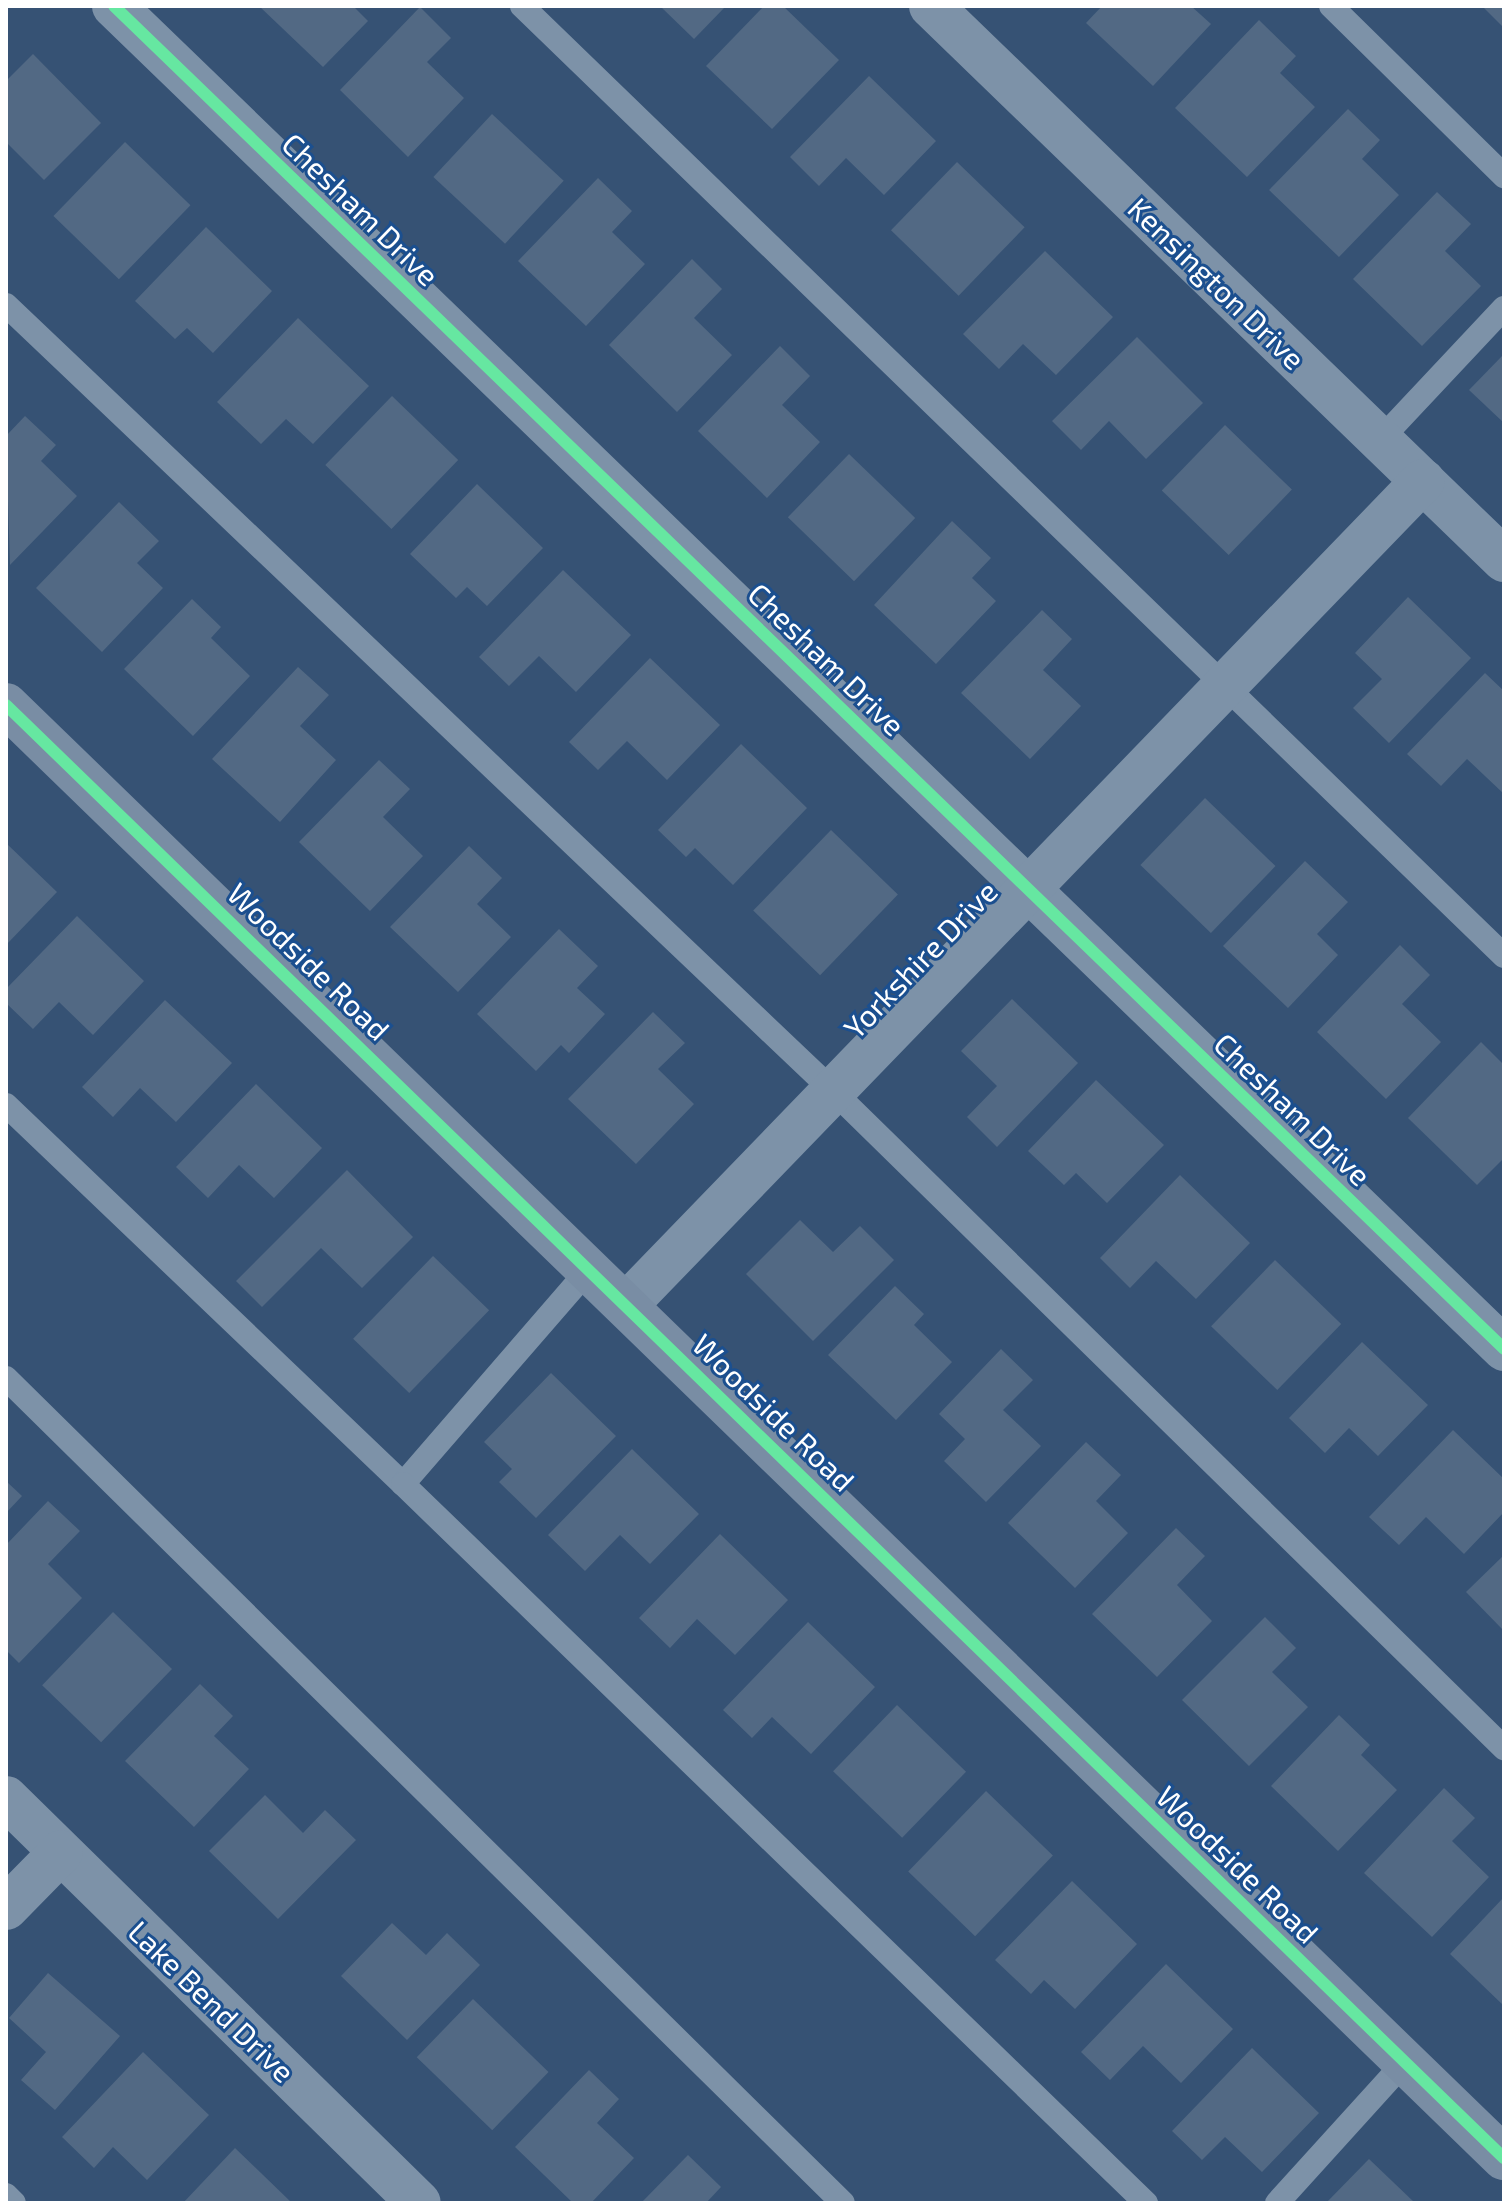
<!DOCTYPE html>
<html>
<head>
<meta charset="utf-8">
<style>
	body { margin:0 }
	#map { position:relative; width:1510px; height:2209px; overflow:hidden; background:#365274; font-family:"Exo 2",sans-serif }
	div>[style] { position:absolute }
	.building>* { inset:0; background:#526984; transform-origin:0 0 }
	.lane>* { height:24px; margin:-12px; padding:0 12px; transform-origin:12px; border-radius:12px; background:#7d92a8 }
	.street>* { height:44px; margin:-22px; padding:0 22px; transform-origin:22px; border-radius:22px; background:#7d92a8 }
	.secondary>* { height:44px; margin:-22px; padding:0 22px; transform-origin:22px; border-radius:22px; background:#798da4 }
	.cycleway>* { height:12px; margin:-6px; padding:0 6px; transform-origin:6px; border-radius:6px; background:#66e7a1 }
	span { translate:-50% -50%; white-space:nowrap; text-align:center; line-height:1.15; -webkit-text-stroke:6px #1b4f8f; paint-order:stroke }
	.street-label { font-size:30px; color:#fff }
	.frame { position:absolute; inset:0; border:8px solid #fff; pointer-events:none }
</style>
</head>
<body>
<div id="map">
	<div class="building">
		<div style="clip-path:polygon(259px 6px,353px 6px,368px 21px,323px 67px)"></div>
		<div style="clip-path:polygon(660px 6px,726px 6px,694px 39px)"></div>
		<div style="clip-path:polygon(764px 6px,783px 6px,839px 60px,772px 129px,706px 66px)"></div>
		<div style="clip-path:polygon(1102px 6px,1191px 6px,1211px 24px,1153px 86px,1086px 23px)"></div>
		<div style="clip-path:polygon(1482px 6px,1504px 6px,1504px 28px)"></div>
		<div style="clip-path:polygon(420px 7px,451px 38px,427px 62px,464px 98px,408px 157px,340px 90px)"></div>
		<div style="clip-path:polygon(1259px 20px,1296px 56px,1280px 73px,1315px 107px,1247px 177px,1175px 108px)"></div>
		<div style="clip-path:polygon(33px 54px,101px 123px,44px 180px,6px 142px,6px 81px)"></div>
		<div style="clip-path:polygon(869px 76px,936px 141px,884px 195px,846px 158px,819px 186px,790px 157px)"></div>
		<div style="clip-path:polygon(1348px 109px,1380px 140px,1362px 159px,1399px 195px,1339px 257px,1269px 190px)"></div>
		<div style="left:492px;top:114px;width:98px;height:86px;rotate:43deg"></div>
		<div style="left:125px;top:142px;width:91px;height:103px;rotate:44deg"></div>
		<div style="left:957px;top:162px;width:94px;height:95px;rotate:44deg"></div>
		<div style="clip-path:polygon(598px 178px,632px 211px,612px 232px,645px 264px,586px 326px,518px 261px)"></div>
		<div style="clip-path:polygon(1437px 192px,1471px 224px,1445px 251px,1481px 286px,1422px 346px,1353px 279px)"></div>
		<div style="clip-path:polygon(206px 227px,272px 291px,213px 353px,187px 328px,175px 339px,135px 301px)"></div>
		<div style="clip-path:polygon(1045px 251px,1113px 317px,1056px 375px,1023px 344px,999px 369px,963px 334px)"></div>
		<div style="clip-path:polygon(692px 259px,722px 289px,694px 318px,732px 355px,677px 412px,609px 345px)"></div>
		<div style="clip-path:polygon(298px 318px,369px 386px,313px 444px,286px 419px,261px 444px,217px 402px)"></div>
		<div style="clip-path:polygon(1137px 337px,1203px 403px,1146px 459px,1109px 421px,1081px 450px,1052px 421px)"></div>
		<div style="clip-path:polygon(780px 346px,810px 376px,782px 405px,820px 442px,767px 498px,698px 431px)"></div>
		<div style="clip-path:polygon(1504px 354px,1504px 423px,1469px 390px)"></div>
		<div style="left:392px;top:396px;width:92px;height:96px;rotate:44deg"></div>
		<div style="clip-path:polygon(25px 416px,56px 445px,41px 461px,77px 496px,10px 565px,6px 436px)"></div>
		<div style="left:1225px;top:425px;width:93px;height:91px;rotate:44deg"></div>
		<div style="left:849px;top:454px;width:92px;height:88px;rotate:44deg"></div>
		<div style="clip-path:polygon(477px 484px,543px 548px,487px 606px,467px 587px,456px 598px,410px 554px)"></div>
		<div style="clip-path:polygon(119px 502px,159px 541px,137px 563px,163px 588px,102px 652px,36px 588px)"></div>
		<div style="clip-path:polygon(952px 521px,991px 558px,972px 578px,996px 601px,936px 664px,874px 605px)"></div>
		<div style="clip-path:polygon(563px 570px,631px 635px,576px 692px,539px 656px,509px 686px,479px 657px)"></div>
		<div style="clip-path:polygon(1408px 597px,1471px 658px,1389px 743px,1353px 708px,1382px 679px,1355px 653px)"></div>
		<div style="clip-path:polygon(192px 599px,221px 627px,211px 638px,250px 676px,193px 736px,124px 669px)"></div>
		<div style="clip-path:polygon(1042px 610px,1072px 639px,1043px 670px,1081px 706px,1030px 759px,961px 693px)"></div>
		<div style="clip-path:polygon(650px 658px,720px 725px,667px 780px,627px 741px,598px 770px,569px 742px)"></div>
		<div style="clip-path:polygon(298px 667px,329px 695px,300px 726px,336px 760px,280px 822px,212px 759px)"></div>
		<div style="clip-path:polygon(1485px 673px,1504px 691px,1504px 794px,1467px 759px,1441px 786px,1407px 754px)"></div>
		<div style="clip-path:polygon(741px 744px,807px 808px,733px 885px,695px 848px,686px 857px,658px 830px)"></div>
		<div style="clip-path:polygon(379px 760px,410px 789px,383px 817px,423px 856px,370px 911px,299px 842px)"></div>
		<div style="left:1205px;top:798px;width:98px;height:93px;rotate:44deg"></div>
		<div style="left:831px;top:830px;width:93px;height:112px;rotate:44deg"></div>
		<div style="clip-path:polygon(6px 843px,57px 892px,6px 945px)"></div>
		<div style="clip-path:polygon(469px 846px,502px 878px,477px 904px,511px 937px,458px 992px,390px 927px)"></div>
		<div style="clip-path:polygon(1305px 861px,1348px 902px,1317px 934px,1338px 955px,1288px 1008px,1223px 946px)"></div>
		<div style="clip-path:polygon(77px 916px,144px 981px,93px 1035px,59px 1002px,33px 1029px,6px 1003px,6px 989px)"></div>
		<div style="clip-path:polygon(559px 929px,598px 966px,577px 988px,605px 1014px,569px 1053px,561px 1045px,536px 1071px,477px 1014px)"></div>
		<div style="clip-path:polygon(1400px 945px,1430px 975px,1402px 1004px,1441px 1042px,1386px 1099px,1317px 1032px)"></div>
		<div style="clip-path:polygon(1012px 999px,1078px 1063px,997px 1147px,967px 1117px,997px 1086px,961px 1051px)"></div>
		<div style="clip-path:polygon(165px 1000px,232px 1063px,176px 1122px,140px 1088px,113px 1117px,82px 1087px)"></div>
		<div style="clip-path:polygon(653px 1012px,685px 1043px,658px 1069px,694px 1104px,636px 1164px,568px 1099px)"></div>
		<div style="clip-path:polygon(1481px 1042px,1504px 1065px,1504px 1158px,1477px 1185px,1408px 1118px)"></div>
		<div style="clip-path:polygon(1096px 1080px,1164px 1145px,1107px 1203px,1076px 1173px,1064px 1185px,1028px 1151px)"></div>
		<div style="clip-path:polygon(256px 1084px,322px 1148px,274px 1198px,239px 1165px,208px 1198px,176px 1167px)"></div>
		<div style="clip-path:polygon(347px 1170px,413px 1237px,362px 1288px,321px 1248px,262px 1307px,236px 1281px)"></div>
		<div style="clip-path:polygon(1180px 1175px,1250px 1243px,1196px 1299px,1156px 1261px,1130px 1288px,1100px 1258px)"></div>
		<div style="clip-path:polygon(800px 1220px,833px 1252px,860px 1226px,894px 1260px,813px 1341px,746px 1274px)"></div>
		<div style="left:433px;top:1256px;width:78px;height:115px;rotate:44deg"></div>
		<div style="left:1275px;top:1260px;width:92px;height:92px;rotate:44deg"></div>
		<div style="clip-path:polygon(895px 1286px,924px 1314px,914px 1325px,952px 1362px,896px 1420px,828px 1355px)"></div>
		<div style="clip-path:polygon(1362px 1342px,1428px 1405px,1378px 1456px,1349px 1428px,1325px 1453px,1289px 1418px)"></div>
		<div style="clip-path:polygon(1001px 1349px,1033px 1380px,1003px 1410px,1041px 1446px,986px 1502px,944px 1461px,965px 1439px,939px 1414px)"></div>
		<div style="clip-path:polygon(551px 1373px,616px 1436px,536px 1518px,499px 1482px,512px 1469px,484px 1442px)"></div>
		<div style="clip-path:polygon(1453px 1430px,1504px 1479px,1504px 1512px,1464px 1554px,1426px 1517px,1399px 1545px,1369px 1517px)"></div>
		<div style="clip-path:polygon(1086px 1442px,1121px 1475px,1096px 1501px,1128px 1533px,1075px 1588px,1008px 1523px)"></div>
		<div style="clip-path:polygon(632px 1449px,699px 1514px,650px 1564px,620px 1535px,585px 1571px,548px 1535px)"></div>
		<div style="clip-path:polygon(6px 1481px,22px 1496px,6px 1513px)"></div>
		<div style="clip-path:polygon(48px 1501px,80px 1531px,48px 1564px,82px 1598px,19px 1663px,6px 1650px,6px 1545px)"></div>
		<div style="clip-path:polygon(1176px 1528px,1205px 1556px,1177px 1585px,1212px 1621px,1157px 1677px,1092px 1614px)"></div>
		<div style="clip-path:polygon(720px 1534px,788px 1600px,735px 1655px,697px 1619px,670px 1648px,639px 1618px)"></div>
		<div style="clip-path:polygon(1504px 1555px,1504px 1631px,1466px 1592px)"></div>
		<div style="left:113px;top:1612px;width:82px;height:102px;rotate:44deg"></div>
		<div style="clip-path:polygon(1265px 1617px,1296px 1648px,1272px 1672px,1308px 1707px,1249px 1766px,1182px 1700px)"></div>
		<div style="clip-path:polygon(808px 1622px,875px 1687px,811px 1754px,772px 1717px,752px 1738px,723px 1710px)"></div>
		<div style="clip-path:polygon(200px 1684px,233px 1716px,214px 1736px,249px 1769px,194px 1827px,125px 1761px)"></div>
		<div style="left:897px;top:1705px;width:96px;height:92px;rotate:44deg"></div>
		<div style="clip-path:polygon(1339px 1715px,1370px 1745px,1361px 1755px,1397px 1790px,1338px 1851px,1271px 1786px)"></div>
		<div style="clip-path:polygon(1444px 1788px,1475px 1818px,1452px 1841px,1489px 1877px,1432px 1937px,1364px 1873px)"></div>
		<div style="left:986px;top:1791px;width:93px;height:112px;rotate:44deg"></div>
		<div style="clip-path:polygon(265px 1795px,303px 1833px,325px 1810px,356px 1840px,278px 1919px,209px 1851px)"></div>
		<div style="clip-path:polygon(1072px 1881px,1137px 1944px,1075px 2009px,1044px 1980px,1031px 1994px,995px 1960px)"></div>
		<div style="clip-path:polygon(1504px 1897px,1504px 2006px,1450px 1954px)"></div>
		<div style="clip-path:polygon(392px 1923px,426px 1955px,447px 1933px,480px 1965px,407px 2040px,341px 1976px)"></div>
		<div style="clip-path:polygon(1166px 1964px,1233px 2029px,1181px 2083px,1143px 2046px,1110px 2080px,1081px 2052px)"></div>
		<div style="clip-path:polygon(48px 1973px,120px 2036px,55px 2110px,21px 2080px,46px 2052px,9px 2018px)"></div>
		<div style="left:473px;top:1999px;width:105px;height:81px;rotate:44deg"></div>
		<div style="clip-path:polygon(1252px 2048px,1319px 2113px,1262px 2172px,1225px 2137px,1202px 2160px,1172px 2131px)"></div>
		<div style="clip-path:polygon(143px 2052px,209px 2115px,147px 2180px,113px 2147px,94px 2168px,62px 2137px)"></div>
		<div style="clip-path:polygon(589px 2070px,619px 2099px,597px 2123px,634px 2158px,591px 2203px,573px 2203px,515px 2147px)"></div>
		<div style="clip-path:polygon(235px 2148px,292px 2203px,183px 2203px)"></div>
		<div style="clip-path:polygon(688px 2155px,721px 2187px,706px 2203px,641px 2203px)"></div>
		<div style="clip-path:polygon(1369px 2159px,1415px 2203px,1326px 2203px)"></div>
	</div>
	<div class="lane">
		<div style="left:522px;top:6px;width:1366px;rotate:44.05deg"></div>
		<div style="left:1331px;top:6px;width:243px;rotate:44.5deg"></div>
		<div style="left:6px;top:305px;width:1140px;rotate:43.54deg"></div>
		<div style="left:832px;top:1090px;width:941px;rotate:44.4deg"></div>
		<div style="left:1380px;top:440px;width:181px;rotate:-46.8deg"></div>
		<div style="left:6px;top:1105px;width:549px;rotate:43.67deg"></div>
		<div style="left:403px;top:1484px;width:286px;rotate:-49.1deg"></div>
		<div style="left:6px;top:1378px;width:1175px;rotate:44.59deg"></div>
		<div style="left:403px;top:1484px;width:1034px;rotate:44.06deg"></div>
		<div style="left:6px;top:2195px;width:11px;rotate:45deg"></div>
		<div style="left:1277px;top:2203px;width:190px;rotate:-47.8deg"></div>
	</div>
	<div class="street">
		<div style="left:114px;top:6px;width:1933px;rotate:44.01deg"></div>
		<div style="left:931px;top:6px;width:797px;rotate:44.03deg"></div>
		<div style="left:627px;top:1304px;width:1145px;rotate:-45.96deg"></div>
		<div style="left:6px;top:1798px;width:578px;rotate:44.44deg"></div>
		<div style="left:6px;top:1908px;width:78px;rotate:-45.5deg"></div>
	</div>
	<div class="secondary">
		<div style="left:6px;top:705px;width:2087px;rotate:44.13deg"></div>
	</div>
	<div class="cycleway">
		<div style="left:114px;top:6px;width:1933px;rotate:44.01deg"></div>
		<div style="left:6px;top:705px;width:2087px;rotate:44.13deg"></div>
	</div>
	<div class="street-label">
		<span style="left:361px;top:209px;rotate:44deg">Chesham Drive</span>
		<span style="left:1217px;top:283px;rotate:44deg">Kensington Drive</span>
		<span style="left:827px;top:659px;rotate:44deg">Chesham Drive</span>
		<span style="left:920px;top:959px;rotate:-46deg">Yorkshire Drive</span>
		<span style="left:309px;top:961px;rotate:44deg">Woodside Road</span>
		<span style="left:1293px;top:1109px;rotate:44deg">Chesham Drive</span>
		<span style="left:774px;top:1412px;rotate:44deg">Woodside Road</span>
		<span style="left:1238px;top:1864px;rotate:44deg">Woodside Road</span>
		<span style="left:212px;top:2001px;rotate:44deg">Lake Bend Drive</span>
	</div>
	<div class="frame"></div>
</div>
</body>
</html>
